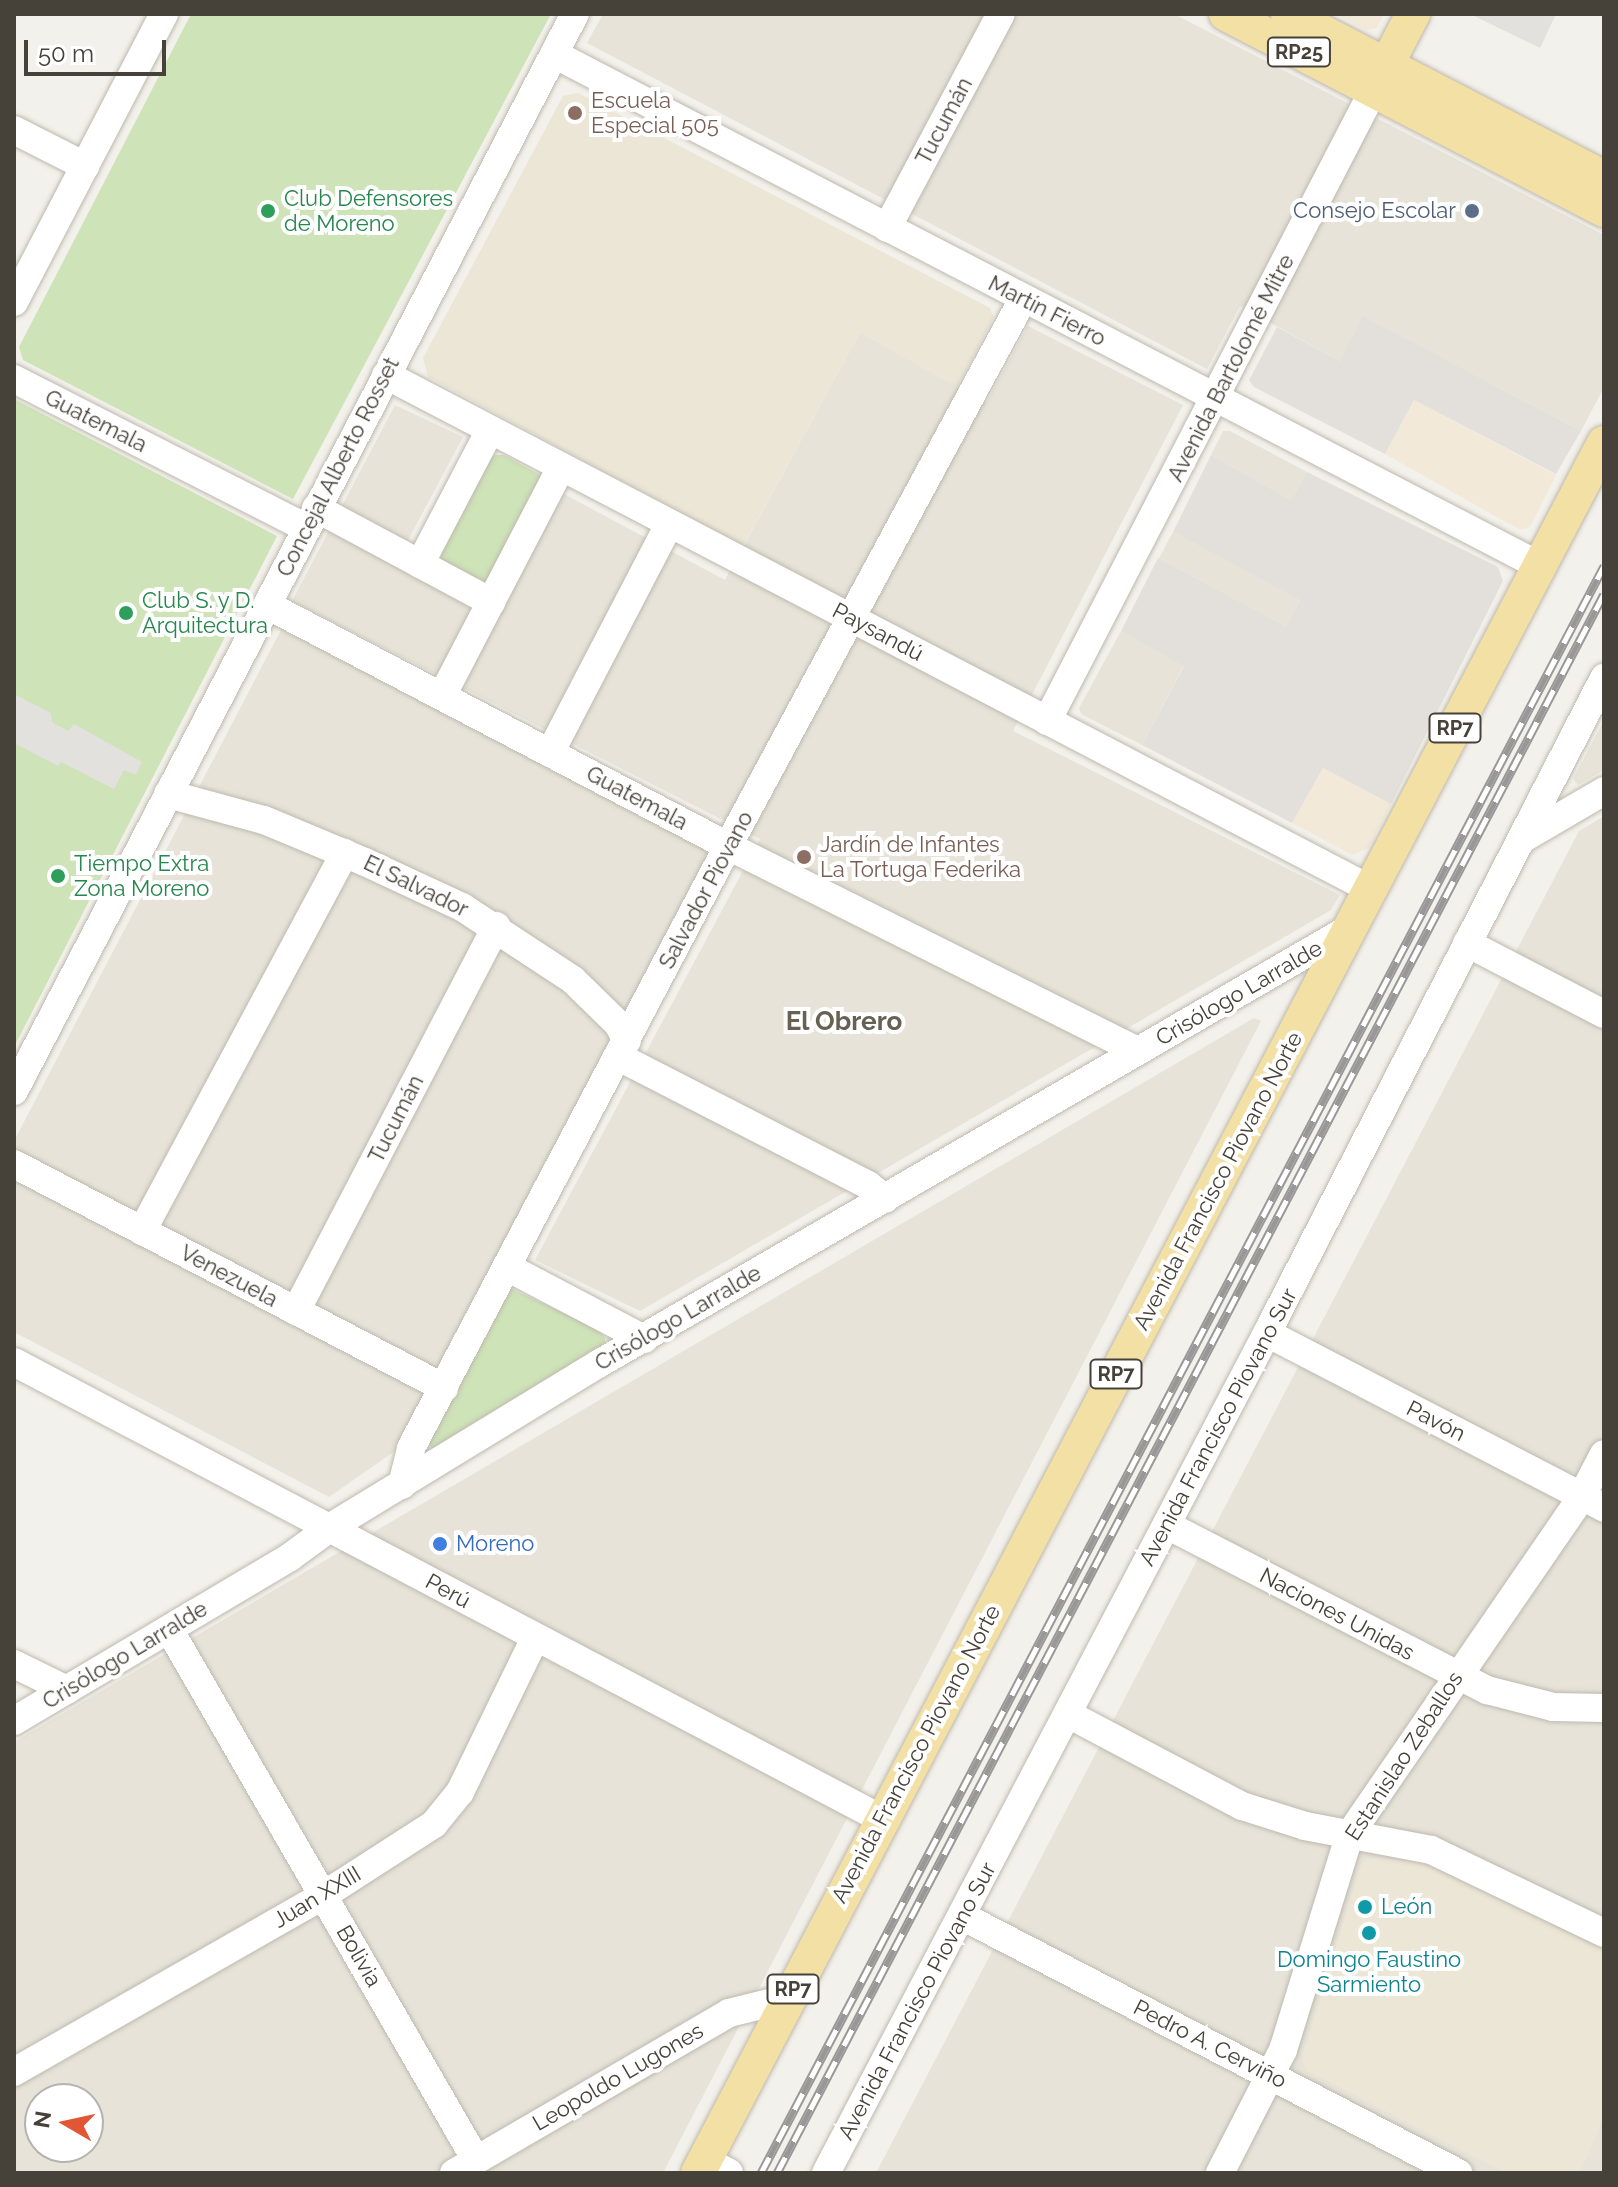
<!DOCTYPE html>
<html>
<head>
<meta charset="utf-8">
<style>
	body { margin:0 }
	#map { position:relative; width:1618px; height:2187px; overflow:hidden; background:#f3f1eb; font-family:Raleway,sans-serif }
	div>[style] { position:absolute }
	.residential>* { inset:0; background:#e7e3d9; transform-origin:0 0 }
	.commercial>* { inset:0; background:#f2e9d9 }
	.industrial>* { inset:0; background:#e3e0dc }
	.education>* { inset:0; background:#ebe6d6 }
	.green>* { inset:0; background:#cee3b8 }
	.parking>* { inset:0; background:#e2e1de }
	.roads { filter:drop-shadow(0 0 2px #beb9ae) drop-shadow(0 0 2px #beb9ae) }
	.minor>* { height:28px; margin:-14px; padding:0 14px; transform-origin:14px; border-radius:14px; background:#fff }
	.major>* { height:34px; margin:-17px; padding:0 17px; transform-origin:17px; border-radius:17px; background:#f3e0a4 }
	.rail>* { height:9px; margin-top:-4.5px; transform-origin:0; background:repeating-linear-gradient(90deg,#fff 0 18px,#989898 0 36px); box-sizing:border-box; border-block:2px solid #989898 }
	.dots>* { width:22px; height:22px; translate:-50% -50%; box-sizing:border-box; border:4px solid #fff; border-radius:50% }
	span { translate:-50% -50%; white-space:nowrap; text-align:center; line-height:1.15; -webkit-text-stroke:8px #fff; paint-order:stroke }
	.shield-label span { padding:2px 6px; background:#fff; border:2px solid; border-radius:6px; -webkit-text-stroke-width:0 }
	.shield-label { font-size:20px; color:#474239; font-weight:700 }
	.education-label { font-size:22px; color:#785e54 }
	.left { translate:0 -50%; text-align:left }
	.street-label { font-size:22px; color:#474239 }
	.leisure-label { font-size:22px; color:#27864d }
	.service-label { font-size:22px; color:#4e5e75 }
	.right { translate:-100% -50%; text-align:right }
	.shop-label { font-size:22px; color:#366cbe }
	.culture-label { font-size:22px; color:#0d838f }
	.quarter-label { font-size:26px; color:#686052; font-weight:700 }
	.frame { position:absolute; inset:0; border:16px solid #474239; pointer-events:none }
	.north { position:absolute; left:24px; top:2083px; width:80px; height:80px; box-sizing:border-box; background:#fff; border:2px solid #b5b3b0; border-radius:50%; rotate:279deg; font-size:22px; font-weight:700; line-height:32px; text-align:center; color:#474239 }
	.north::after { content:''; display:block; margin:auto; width:28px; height:36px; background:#e15634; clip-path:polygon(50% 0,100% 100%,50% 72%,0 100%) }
	.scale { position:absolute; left:24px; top:40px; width:142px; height:36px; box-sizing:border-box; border:4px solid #474239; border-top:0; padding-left:10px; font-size:24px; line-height:28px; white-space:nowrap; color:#474239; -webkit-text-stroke:6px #fff; paint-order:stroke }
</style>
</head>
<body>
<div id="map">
	<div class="residential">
		<div style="clip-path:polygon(603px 14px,1174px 14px,1604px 235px,1604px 387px,1581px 431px,1364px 317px,1340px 361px,1240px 306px,1207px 369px,587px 43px)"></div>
		<div style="clip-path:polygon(1028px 326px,1183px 405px,1013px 731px,1340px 895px,1331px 910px,640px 1311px,535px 1260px,760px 839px,292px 601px,395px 405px,463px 437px,397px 561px,499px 612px,562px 493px,725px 580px,860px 332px,986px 403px)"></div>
		<div style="clip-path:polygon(1223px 431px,1230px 431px,1307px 472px,1291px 500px,1211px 455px)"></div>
		<div style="left:1173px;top:532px;width:144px;height:30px;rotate:28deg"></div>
		<div style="clip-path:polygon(282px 628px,714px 849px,395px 1451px,329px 1497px,14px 1332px,14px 1141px)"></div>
		<div style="clip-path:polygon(1121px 631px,1184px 665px,1142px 745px,1081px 714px,1079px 708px)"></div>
		<div style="clip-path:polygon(1604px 720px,1604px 770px,1578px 785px,1573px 779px)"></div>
		<div style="clip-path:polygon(1604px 816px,1604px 2173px,876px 2173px,1579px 831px)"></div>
		<div style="clip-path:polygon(evenodd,1254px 1018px,1261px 1021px,663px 2173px,14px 2173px,14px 1742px,1254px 1018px,40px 2099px,88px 2099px,88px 2147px,40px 2147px,40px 2099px)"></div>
	</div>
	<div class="commercial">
		<div style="clip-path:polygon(1336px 14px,1384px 14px,1377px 28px,1367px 30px)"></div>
		<div style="clip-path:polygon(1414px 400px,1556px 475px,1530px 527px,1520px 530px,1385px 454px)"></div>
		<div style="clip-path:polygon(1323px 768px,1391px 804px,1369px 848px,1352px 855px,1292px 823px)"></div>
	</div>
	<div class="industrial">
		<div style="clip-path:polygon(1363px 316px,1581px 431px,1556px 474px,1414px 400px,1385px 454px,1254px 387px,1249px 380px,1277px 327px,1340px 361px)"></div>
		<div style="clip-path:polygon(1211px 455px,1291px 500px,1307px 472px,1498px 567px,1503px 581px,1391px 804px,1323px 768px,1292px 823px,1142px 745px,1184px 666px,1121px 631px,1158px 558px,1286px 626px,1300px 600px,1173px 532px)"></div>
	</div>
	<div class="education">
		<div style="clip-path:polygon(578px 93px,990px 308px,994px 317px,957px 387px,860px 332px,743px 546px,428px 377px,423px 358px,563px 96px)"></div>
		<div style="clip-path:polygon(1369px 1858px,1429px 1864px,1604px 1950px,1604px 2116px,1580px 2173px,1506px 2173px,1306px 2070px,1302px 2057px,1361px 1864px)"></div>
	</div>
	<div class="green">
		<div style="clip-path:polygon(191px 14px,551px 14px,293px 499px,23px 360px,19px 347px)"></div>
		<div style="clip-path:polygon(14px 399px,277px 536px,14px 1047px)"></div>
		<div style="clip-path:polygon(495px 455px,504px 455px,542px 476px,487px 581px,476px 582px,441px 561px,441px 551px,489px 459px)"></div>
		<div style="clip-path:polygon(510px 1288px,598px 1329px,605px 1338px,605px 1350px,435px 1451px,425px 1440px)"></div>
	</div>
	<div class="parking">
		<div style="clip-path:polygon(1470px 14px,1556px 14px,1540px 48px)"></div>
		<div style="clip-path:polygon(14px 694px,51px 713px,52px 722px,68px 731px,74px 724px,142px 762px,136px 775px,124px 770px,114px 789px,61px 762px,58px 766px,14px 743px)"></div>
	</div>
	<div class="roads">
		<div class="minor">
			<div style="left:554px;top:54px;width:1111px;rotate:27.44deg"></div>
			<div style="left:14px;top:130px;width:80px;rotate:26.9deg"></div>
			<div style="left:887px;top:228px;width:242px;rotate:-62deg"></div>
			<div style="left:14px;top:302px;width:325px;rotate:-62.5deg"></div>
			<div style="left:386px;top:375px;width:1110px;rotate:27.58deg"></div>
			<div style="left:14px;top:379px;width:328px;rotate:27deg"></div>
			<div style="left:316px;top:508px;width:199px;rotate:28.2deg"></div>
			<div style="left:420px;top:564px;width:151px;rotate:-62.4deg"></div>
			<div style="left:267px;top:605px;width:520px;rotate:27.6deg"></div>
			<div style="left:728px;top:846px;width:458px;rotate:26.6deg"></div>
			<div style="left:442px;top:696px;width:258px;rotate:-62.5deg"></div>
			<div style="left:1047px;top:721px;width:709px;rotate:-62.64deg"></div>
			<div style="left:550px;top:753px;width:258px;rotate:-62.5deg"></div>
			<div style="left:168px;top:794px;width:99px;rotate:15.2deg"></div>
			<div style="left:264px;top:820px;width:109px;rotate:22.6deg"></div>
			<div style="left:365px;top:862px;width:107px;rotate:24.9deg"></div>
			<div style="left:462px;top:907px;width:133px;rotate:33.3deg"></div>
			<div style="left:573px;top:980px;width:63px;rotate:44.4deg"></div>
			<div style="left:618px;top:1024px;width:19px;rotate:62deg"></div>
			<div style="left:1522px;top:839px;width:95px;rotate:-30.3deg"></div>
			<div style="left:1467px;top:943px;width:154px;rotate:27.4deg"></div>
			<div style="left:619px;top:1057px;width:280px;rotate:27.2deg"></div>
			<div style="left:868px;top:1185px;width:22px;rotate:39deg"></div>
			<div style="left:14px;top:1091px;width:1214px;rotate:-62.49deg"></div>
			<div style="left:14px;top:1164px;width:485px;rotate:27.5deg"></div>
			<div style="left:142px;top:1231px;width:429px;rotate:-61.8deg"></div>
			<div style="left:507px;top:1267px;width:155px;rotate:27.7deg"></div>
			<div style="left:296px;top:1311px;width:434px;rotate:-62.5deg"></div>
			<div style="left:1267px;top:1333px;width:380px;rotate:27.4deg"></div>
			<div style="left:14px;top:1362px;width:981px;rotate:27.77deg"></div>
			<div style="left:402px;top:1485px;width:38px;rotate:-76deg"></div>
			<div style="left:411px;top:1448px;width:680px;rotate:-62.23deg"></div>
			<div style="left:728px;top:846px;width:621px;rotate:-61.66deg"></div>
			<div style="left:1167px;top:1525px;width:360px;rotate:27.3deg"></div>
			<div style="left:1487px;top:1690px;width:68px;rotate:14.4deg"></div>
			<div style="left:1553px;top:1707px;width:51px;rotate:1.1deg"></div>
			<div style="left:169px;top:1629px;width:613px;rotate:59.97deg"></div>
			<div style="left:14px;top:1664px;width:59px;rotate:26.1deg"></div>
			<div style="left:1068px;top:1714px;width:197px;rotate:27.9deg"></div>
			<div style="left:1242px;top:1806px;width:66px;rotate:17.6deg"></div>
			<div style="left:1305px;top:1826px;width:128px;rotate:10.8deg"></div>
			<div style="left:1431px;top:1850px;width:192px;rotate:25.6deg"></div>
			<div style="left:14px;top:1721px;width:321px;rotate:-30.7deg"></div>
			<div style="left:290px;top:1557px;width:51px;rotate:-36.2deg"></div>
			<div style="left:331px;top:1527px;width:315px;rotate:-31.4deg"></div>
			<div style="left:600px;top:1363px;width:867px;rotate:-30.11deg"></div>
			<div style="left:962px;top:1916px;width:559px;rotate:27.39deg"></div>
			<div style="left:14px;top:2072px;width:357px;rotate:-29.7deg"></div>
			<div style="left:324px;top:1895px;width:131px;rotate:-32.8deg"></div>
			<div style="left:434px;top:1824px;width:41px;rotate:-50.9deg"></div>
			<div style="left:460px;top:1792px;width:171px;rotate:-64deg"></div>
			<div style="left:705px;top:2160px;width:27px;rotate:28deg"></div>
			<div style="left:454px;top:2173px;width:318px;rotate:-30.2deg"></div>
			<div style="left:729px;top:2013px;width:62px;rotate:-14deg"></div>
			<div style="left:826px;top:2173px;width:949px;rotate:-62.3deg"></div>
			<div style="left:1267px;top:1333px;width:737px;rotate:-62.77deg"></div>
			<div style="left:1220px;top:2173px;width:138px;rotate:-62.9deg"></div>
			<div style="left:1283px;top:2050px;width:226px;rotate:-72.8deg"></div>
			<div style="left:1350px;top:1834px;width:410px;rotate:-55.5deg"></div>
			<div style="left:1582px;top:1496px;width:47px;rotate:-62.4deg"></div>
		</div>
		<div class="major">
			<div style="left:1226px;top:14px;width:426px;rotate:27.4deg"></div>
			<div style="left:1288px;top:14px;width:356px;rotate:27.4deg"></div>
			<div style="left:1377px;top:83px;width:78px;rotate:-62.4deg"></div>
			<div style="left:698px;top:2173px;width:1953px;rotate:-62.36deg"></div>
		</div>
	</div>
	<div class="rail">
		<div style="left:761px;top:2173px;width:1815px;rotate:-62.32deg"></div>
		<div style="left:777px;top:2173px;width:1782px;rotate:-62.36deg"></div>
	</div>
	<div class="dots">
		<div style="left:575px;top:113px;background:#8d6e63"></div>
		<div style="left:268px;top:211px;background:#2e9e5b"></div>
		<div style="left:1472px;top:211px;background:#5c6f8a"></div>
		<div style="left:126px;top:613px;background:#2e9e5b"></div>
		<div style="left:804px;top:857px;background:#8d6e63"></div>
		<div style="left:58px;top:876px;background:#2e9e5b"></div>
		<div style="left:440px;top:1544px;background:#3f7fe0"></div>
		<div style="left:1365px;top:1907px;background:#0f9aa8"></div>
		<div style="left:1369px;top:1933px;background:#0f9aa8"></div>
	</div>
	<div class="shield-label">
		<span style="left:1299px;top:52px">RP25</span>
		<span style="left:1455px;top:728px">RP7</span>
		<span style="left:1116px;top:1374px">RP7</span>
		<span style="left:793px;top:1989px">RP7</span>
	</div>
	<div class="education-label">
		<span class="left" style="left:591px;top:113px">Escuela<br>Especial 505</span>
		<span class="left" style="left:820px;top:857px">Jardín de Infantes<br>La Tortuga Federika</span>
	</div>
	<div class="street-label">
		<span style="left:944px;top:121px;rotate:-62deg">Tucumán</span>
		<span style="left:1047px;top:311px;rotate:27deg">Martín Fierro</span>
		<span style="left:1231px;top:368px;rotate:-63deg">Avenida Bartolomé Mitre</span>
		<span style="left:96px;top:421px;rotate:27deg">Guatemala</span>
		<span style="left:338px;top:467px;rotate:-63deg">Concejal Alberto Rosset</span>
		<span style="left:878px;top:632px;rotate:28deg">Paysandú</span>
		<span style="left:637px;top:798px;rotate:28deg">Guatemala</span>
		<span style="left:416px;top:886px;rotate:26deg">El Salvador</span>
		<span style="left:706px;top:890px;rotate:-62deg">Salvador Piovano</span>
		<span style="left:1239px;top:993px;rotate:-30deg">Crisólogo Larralde</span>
		<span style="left:396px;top:1119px;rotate:-63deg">Tucumán</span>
		<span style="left:1218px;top:1181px;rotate:-62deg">Avenida Francisco Piovano Norte</span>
		<span style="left:229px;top:1276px;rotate:28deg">Venezuela</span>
		<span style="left:678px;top:1318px;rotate:-30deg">Crisólogo Larralde</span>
		<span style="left:1436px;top:1421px;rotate:27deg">Pavón</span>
		<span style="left:1218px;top:1427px;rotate:-62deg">Avenida Francisco Piovano Sur</span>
		<span style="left:448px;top:1591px;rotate:29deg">Perú</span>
		<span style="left:1337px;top:1614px;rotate:28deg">Naciones Unidas</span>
		<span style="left:125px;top:1655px;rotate:-31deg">Crisólogo Larralde</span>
		<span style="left:916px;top:1754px;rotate:-62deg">Avenida Francisco Piovano Norte</span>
		<span style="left:1404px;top:1756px;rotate:-57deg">Estanislao Zeballos</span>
		<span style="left:317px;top:1897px;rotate:-31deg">Juan XXIII</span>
		<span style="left:359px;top:1956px;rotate:60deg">Bolivia</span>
		<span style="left:917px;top:2001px;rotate:-62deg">Avenida Francisco Piovano Sur</span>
		<span style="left:1210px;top:2044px;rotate:27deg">Pedro A. Cerviño</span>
		<span style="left:618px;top:2077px;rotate:-30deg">Leopoldo Lugones</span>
	</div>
	<div class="leisure-label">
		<span class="left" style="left:284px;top:211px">Club Defensores<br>de Moreno</span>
		<span class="left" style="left:142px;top:613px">Club S. y D.<br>Arquitectura</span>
		<span class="left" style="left:74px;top:876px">Tiempo Extra<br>Zona Moreno</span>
	</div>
	<div class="service-label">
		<span class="right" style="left:1456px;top:211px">Consejo Escolar</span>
	</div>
	<div class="shop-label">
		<span class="left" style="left:456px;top:1544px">Moreno</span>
	</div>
	<div class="culture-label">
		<span class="left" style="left:1381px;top:1907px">León</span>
		<span style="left:1369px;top:1972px">Domingo Faustino<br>Sarmiento</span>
	</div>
	<div class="quarter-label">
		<span style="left:844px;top:1022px">El Obrero</span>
	</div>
	<div class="frame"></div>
	<div class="north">N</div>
	<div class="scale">50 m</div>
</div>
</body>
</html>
